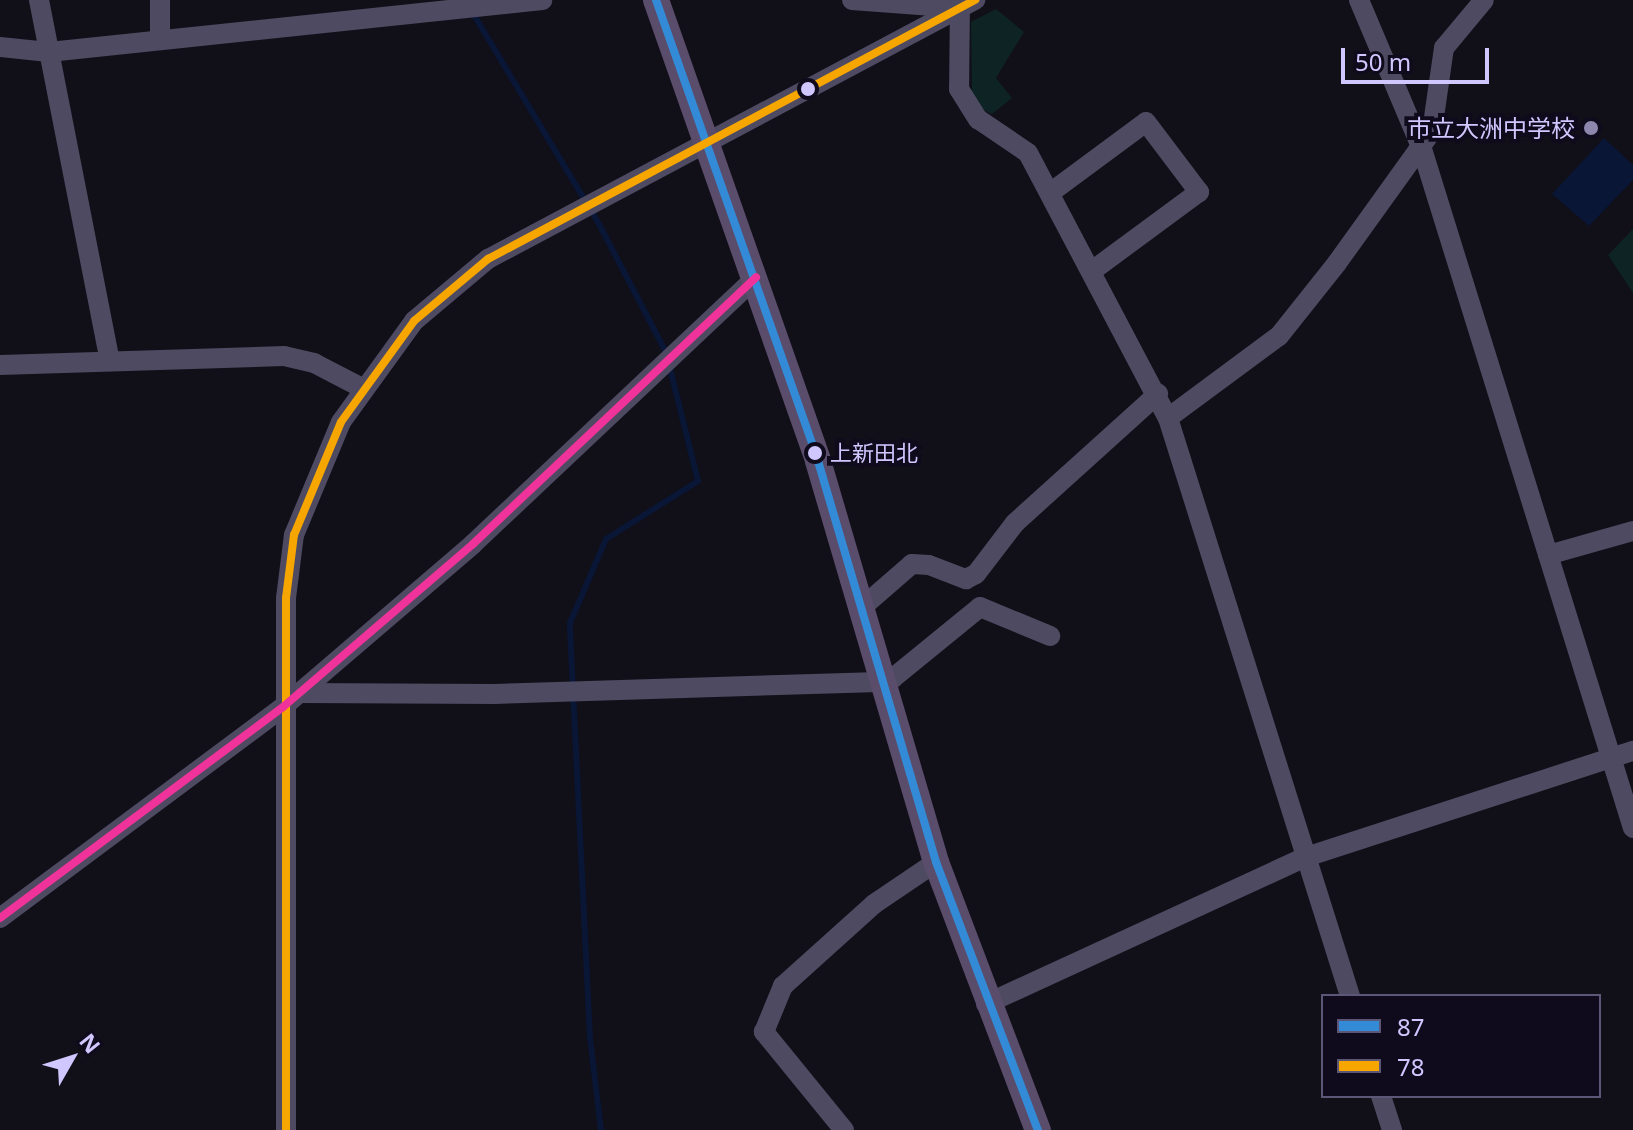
<!DOCTYPE html>
<html>
<head>
<meta charset="utf-8">
<style>
	body { margin:0 }
	#map { position:relative; width:1633px; height:1130px; overflow:hidden; background:#110f18; font-family:"Noto Sans","Noto Sans JP",sans-serif }
	div>[style] { position:absolute }
	.green>* { inset:0; background:#0e2324 }
	.water>* { inset:0; background:#091636 }
	.stream>* { height:6px; margin:-3px; padding:0 3px; transform-origin:3px; border-radius:3px; background:#091636 }
	.minor>* { height:20px; margin:-10px; padding:0 10px; transform-origin:10px; border-radius:10px; background:#4d4a61 }
	.major>* { height:26px; margin:-13px; padding:0 13px; transform-origin:13px; border-radius:13px; background:#5a4c6b }
	.bus-1>* { height:8px; margin:-4px; padding:0 4px; transform-origin:4px; border-radius:4px; background:#338bd7 }
	.bus-2>* { height:8px; margin:-4px; padding:0 4px; transform-origin:4px; border-radius:4px; background:#f7a600 }
	.bus-3>* { height:8px; margin:-4px; padding:0 4px; transform-origin:4px; border-radius:4px; background:#ef339a }
	.dots>* { width:22px; height:22px; translate:-50% -50%; box-sizing:border-box; border:4px solid #0f0b1c; border-radius:50% }
	span { translate:-50% -50%; white-space:nowrap; text-align:center; line-height:1.15; -webkit-text-stroke:8px #0f0b1c; paint-order:stroke }
	.bus-label { font-size:22px; color:#d0c7ff }
	.left { translate:0 -50%; text-align:left }
	.poi-label { font-size:24px; color:#d0c7ff }
	.right { translate:-100% -50%; text-align:right }
	.legend { position:absolute; left:1321px; top:994px; width:280px; height:104px; box-sizing:border-box; background:#0f0b1c; border:2px solid #5c5677; margin:0; padding:10px 14px; list-style:none; font-size:24px; color:#d0c7ff }
	.legend li { display:flex; align-items:center; gap:16px; height:40px }
	.legend b { width:40px; border:2px solid #5c5677 }
	.north { position:absolute; left:32px; top:1018px; width:80px; height:80px; -webkit-text-stroke:6px #0f0b1c; paint-order:stroke; rotate:51deg; font-size:22px; font-weight:700; line-height:32px; text-align:center; color:#d0c7ff }
	.north::after { content:''; display:block; margin:auto; width:28px; height:36px; background:#d0c7ff; clip-path:polygon(50% 0,100% 100%,50% 72%,0 100%) }
	.scale { position:absolute; left:1341px; top:48px; width:148px; height:36px; box-sizing:border-box; border:4px solid #d0c7ff; border-top:0; padding-left:10px; font-size:24px; line-height:28px; white-space:nowrap; color:#d0c7ff; -webkit-text-stroke:6px #0f0b1c; paint-order:stroke }
</style>
</head>
<body>
<div id="map">
	<div class="green">
		<div style="clip-path:polygon(996px 9px,1024px 32px,996px 78px,1012px 98px,992px 114px,981px 109px,972px 92px,971px 22px)"></div>
		<div style="clip-path:polygon(1633px 229px,1633px 293px,1608px 255px)"></div>
	</div>
	<div class="water">
		<div style="clip-path:polygon(1604px 138px,1633px 165px,1633px 180px,1589px 226px,1552px 194px)"></div>
	</div>
	<div class="stream">
		<div style="left:471px;top:10px;width:249px;rotate:59.1deg"></div>
		<div style="left:599px;top:224px;width:147px;rotate:62.4deg"></div>
		<div style="left:601px;top:1130px;width:93px;rotate:-96.8deg"></div>
		<div style="left:590px;top:1038px;width:415px;rotate:-92.8deg"></div>
		<div style="left:570px;top:623px;width:91px;rotate:-66.8deg"></div>
		<div style="left:606px;top:539px;width:109px;rotate:-32.2deg"></div>
		<div style="left:698px;top:481px;width:120px;rotate:-104deg"></div>
	</div>
	<div class="minor">
		<div style="left:39px;top:0;width:368px;rotate:78.9deg"></div>
		<div style="left:160px;top:0;width:40px;rotate:90deg"></div>
		<div style="left:852px;top:0;width:108px;rotate:4.2deg"></div>
		<div style="left:960px;top:0;width:89px;rotate:90.6deg"></div>
		<div style="left:959px;top:89px;width:36px;rotate:58deg"></div>
		<div style="left:978px;top:119px;width:60px;rotate:34.2deg"></div>
		<div style="left:1028px;top:153px;width:300px;rotate:62.2deg"></div>
		<div style="left:1359px;top:0;width:162px;rotate:67.1deg"></div>
		<div style="left:1422px;top:149px;width:711px;rotate:72.74deg"></div>
		<div style="left:0;top:47px;width:49px;rotate:5.8deg"></div>
		<div style="left:49px;top:52px;width:496px;rotate:-6deg"></div>
		<div style="left:1050px;top:193px;width:119px;rotate:-36.5deg"></div>
		<div style="left:1146px;top:122px;width:88px;rotate:52.9deg"></div>
		<div style="left:1199px;top:192px;width:133px;rotate:143.6deg"></div>
		<div style="left:0;top:365px;width:284px;rotate:-1.8deg"></div>
		<div style="left:284px;top:356px;width:31px;rotate:13deg"></div>
		<div style="left:314px;top:363px;width:54px;rotate:27.5deg"></div>
		<div style="left:1548px;top:555px;width:88px;rotate:-15.8deg"></div>
		<div style="left:859px;top:610px;width:70px;rotate:-41deg"></div>
		<div style="left:912px;top:564px;width:17px;rotate:3deg"></div>
		<div style="left:929px;top:565px;width:40px;rotate:21deg"></div>
		<div style="left:966px;top:579px;width:11px;rotate:-27deg"></div>
		<div style="left:976px;top:574px;width:64px;rotate:-52.6deg"></div>
		<div style="left:1015px;top:523px;width:193px;rotate:-42.1deg"></div>
		<div style="left:298px;top:693px;width:196px;rotate:0.3deg"></div>
		<div style="left:494px;top:694px;width:385px;rotate:-1.8deg"></div>
		<div style="left:879px;top:682px;width:15px;rotate:-16deg"></div>
		<div style="left:893px;top:678px;width:112px;rotate:-39.2deg"></div>
		<div style="left:980px;top:607px;width:76px;rotate:22.5deg"></div>
		<div style="left:0;top:918px;width:353px;rotate:-36.7deg"></div>
		<div style="left:283px;top:707px;width:250px;rotate:-40.6deg"></div>
		<div style="left:473px;top:544px;width:389px;rotate:-43.3deg"></div>
		<div style="left:1350px;top:996px;width:606px;rotate:-107.48deg"></div>
		<div style="left:1168px;top:418px;width:138px;rotate:-36.5deg"></div>
		<div style="left:1279px;top:336px;width:93px;rotate:-51.5deg"></div>
		<div style="left:1337px;top:263px;width:163px;rotate:-54.3deg"></div>
		<div style="left:1432px;top:131px;width:84px;rotate:-81.8deg"></div>
		<div style="left:1444px;top:48px;width:62px;rotate:-50.2deg"></div>
		<div style="left:986px;top:1004px;width:352px;rotate:-24.7deg"></div>
		<div style="left:1306px;top:857px;width:344px;rotate:-18deg"></div>
		<div style="left:1381px;top:1096px;width:36px;rotate:72deg"></div>
		<div style="left:286px;top:1130px;width:532px;rotate:-90deg"></div>
		<div style="left:286px;top:598px;width:64px;rotate:-82.8deg"></div>
		<div style="left:294px;top:535px;width:122px;rotate:-67.4deg"></div>
		<div style="left:341px;top:422px;width:125px;rotate:-54.1deg"></div>
		<div style="left:414px;top:321px;width:97px;rotate:-40deg"></div>
		<div style="left:488px;top:259px;width:552px;rotate:-28.01deg"></div>
		<div style="left:844px;top:1130px;width:127px;rotate:-129.2deg"></div>
		<div style="left:764px;top:1032px;width:50px;rotate:-67.6deg"></div>
		<div style="left:783px;top:986px;width:122px;rotate:-42deg"></div>
		<div style="left:874px;top:904px;width:75px;rotate:-34.1deg"></div>
	</div>
	<div class="major">
		<div style="left:656px;top:0;width:489px;rotate:70.6deg"></div>
		<div style="left:818px;top:461px;width:418px;rotate:73.6deg"></div>
		<div style="left:936px;top:862px;width:287px;rotate:69.2deg"></div>
	</div>
	<div class="bus-1">
		<div style="left:656px;top:0;width:489px;rotate:70.6deg"></div>
		<div style="left:818px;top:461px;width:418px;rotate:73.6deg"></div>
		<div style="left:936px;top:862px;width:287px;rotate:69.2deg"></div>
	</div>
	<div class="bus-2">
		<div style="left:286px;top:1130px;width:532px;rotate:-90deg"></div>
		<div style="left:286px;top:598px;width:64px;rotate:-82.8deg"></div>
		<div style="left:294px;top:535px;width:122px;rotate:-67.4deg"></div>
		<div style="left:341px;top:422px;width:125px;rotate:-54.1deg"></div>
		<div style="left:414px;top:321px;width:97px;rotate:-40deg"></div>
		<div style="left:488px;top:259px;width:552px;rotate:-28.01deg"></div>
	</div>
	<div class="bus-3">
		<div style="left:0;top:918px;width:353px;rotate:-36.7deg"></div>
		<div style="left:283px;top:707px;width:250px;rotate:-40.6deg"></div>
		<div style="left:473px;top:544px;width:389px;rotate:-43.3deg"></div>
	</div>
	<div class="dots">
		<div style="left:808px;top:89px;background:#d0c7ff"></div>
		<div style="left:1591px;top:128px;background:#8d87ae"></div>
		<div style="left:815px;top:453px;background:#d0c7ff"></div>
	</div>
	<div class="bus-label">
		<span class="left" style="left:830px;top:453px">上新田北</span>
	</div>
	<div class="poi-label">
		<span class="right" style="left:1575px;top:128px">市立大洲中学校</span>
	</div>
	<ul class="legend">
	<li><b style="height:10px;background:#338bd7"></b>87</li>
	<li><b style="height:10px;background:#f7a600"></b>78</li>
	</ul>
	<div class="north">N</div>
	<div class="scale">50 m</div>
</div>
</body>
</html>
